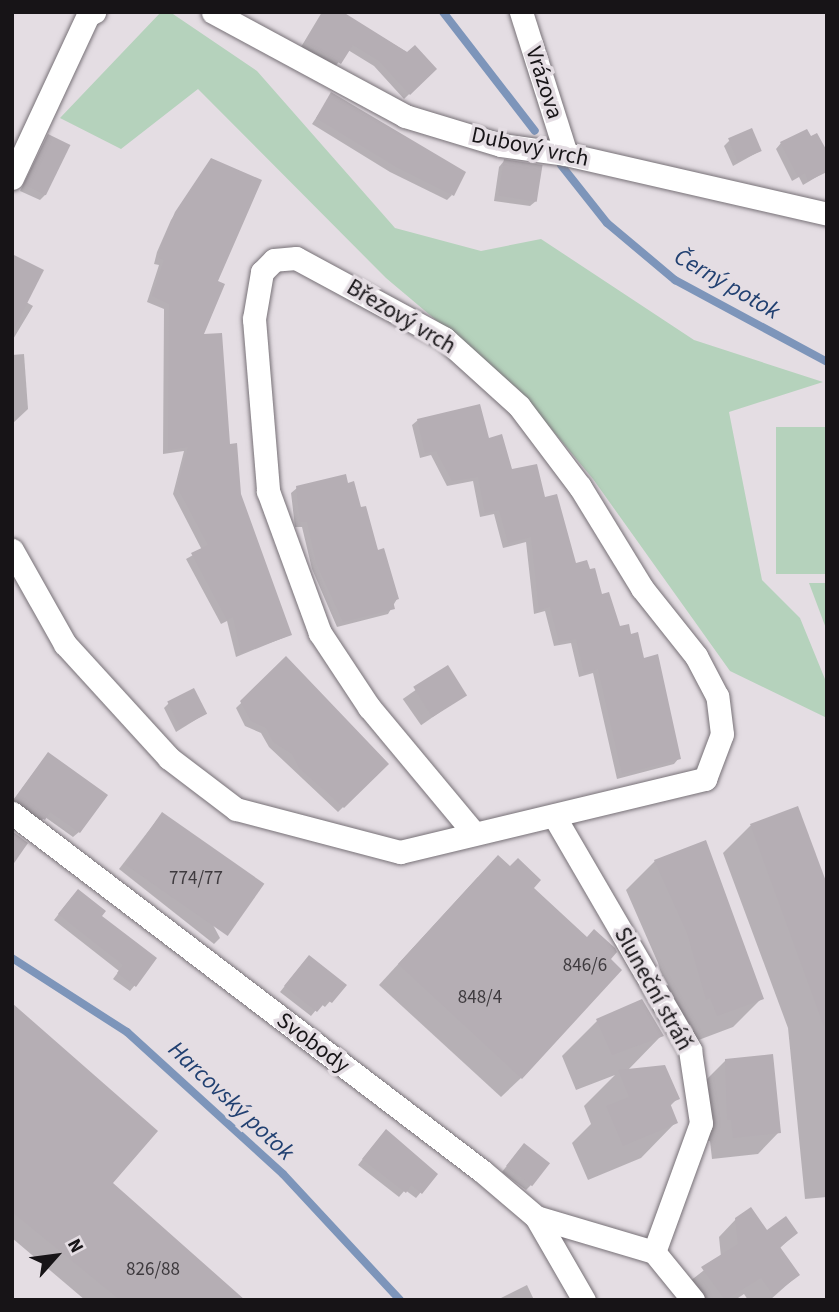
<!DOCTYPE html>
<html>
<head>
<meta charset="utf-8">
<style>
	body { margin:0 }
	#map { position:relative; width:839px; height:1312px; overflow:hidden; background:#e4dde3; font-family:"Source Sans 3",sans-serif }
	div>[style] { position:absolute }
	.green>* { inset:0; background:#b5d2bc; transform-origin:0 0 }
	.shadow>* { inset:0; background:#0003; transform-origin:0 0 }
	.stream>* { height:8px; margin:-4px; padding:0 4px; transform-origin:4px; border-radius:4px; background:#7d95ba }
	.building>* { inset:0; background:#b5aeb4; transform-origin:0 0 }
	.roads { filter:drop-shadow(0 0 2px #777177) drop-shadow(0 0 2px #777177) }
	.minor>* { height:23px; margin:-11.5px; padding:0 11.5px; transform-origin:11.5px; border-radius:11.5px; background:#fff }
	span { translate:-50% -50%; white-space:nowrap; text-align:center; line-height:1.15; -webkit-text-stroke:7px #e4dde3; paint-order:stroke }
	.number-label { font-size:19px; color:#3e3a3e }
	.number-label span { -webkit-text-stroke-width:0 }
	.street-label { font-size:23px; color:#171417 }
	.water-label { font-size:24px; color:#214071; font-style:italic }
	.frame { position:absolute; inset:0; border:14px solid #171417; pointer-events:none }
	.north { position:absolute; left:21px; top:1221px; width:70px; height:70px; -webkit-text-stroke:5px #e4dde3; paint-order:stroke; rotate:62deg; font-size:19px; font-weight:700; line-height:28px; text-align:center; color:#171417 }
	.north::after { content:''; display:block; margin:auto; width:24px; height:32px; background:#171417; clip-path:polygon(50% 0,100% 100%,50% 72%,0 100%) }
</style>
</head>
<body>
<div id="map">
	<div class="green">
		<div style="clip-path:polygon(161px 12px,170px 12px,257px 71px,395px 228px,481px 251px,541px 239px,694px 340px,823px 382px,729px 412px,762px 580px,800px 618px,827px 684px,827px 718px,730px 671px,593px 479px,519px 390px,386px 278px,198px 89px,121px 149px,60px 118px)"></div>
		<div style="left:776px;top:427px;width:51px;height:147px"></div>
		<div style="clip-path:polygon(809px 583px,827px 583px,827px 631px)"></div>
	</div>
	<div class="shadow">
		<div style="clip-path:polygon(322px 12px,340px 12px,435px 69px,404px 99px,374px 66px,348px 50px,334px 68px,301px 47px)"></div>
		<div style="clip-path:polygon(332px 94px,452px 195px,447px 200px,390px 172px,312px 124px)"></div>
		<div style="clip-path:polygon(48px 136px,46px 194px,40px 200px,20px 191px)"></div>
		<div style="clip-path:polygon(729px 141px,760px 151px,733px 166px,724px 146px)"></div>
		<div style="clip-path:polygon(781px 143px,825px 172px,803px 185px,799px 177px,792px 181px,776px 149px)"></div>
		<div style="clip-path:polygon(211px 160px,216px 282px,201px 336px,239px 494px,290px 635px,236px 657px,227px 621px,221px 624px,186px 559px,202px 550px,173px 494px,184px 451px,163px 454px,164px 309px,147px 302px,159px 265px,154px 264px,157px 252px,171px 220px)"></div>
		<div style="clip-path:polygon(504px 161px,536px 201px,530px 206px,494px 201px,499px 167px)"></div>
		<div style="clip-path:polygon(12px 256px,26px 302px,33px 306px,12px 341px)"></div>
		<div style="clip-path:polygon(24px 354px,28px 409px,12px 424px,12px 355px)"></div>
		<div style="clip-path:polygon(418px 420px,488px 440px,510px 471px,544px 499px,575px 565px,601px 596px,619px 628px,630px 636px,643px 660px,679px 758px,674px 764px,617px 779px,593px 673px,579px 677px,571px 643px,554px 646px,545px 611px,534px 614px,526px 542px,503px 548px,494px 514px,480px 517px,473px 481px,447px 486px,431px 455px,420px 458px,412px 425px)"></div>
		<div style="clip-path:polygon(297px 488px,377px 552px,397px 599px,388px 614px,337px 627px,312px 569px,302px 527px,295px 527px,291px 493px)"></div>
		<div style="clip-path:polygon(286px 659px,387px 764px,338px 812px,269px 747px,261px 733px,245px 726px,236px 708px)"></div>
		<div style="left:447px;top:668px;width:32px;height:54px;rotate:55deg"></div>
		<div style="clip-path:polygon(169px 703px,205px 714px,176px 732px,164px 708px)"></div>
		<div style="clip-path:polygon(43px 760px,79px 832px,73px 837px,45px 817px,38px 824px,12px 802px)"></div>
		<div style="clip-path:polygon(797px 808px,827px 889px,827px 1197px,805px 1199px,788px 1028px,723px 853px,750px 826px)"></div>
		<div style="clip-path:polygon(157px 820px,220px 938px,214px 944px,119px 869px)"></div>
		<div style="clip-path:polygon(655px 861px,762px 998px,733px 1027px,688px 1044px,677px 1027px,658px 963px,626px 890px)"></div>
		<div style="clip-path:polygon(478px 877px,531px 888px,521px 1078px,501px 1097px,379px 985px)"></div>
		<div style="clip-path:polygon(72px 897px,99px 916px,135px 985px,130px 991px,113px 979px,119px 971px,54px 920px)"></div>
		<div style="clip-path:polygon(304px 962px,344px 985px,325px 1007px,321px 1004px,311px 1016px,280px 992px)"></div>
		<div style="clip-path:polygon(12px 1006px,110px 1184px,228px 1300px,85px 1300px,12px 1238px)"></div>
		<div style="clip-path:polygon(597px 1021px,661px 1036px,627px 1071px,678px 1098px,669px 1107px,676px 1122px,641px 1158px,588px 1180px,572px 1143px,591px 1124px,584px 1106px,615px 1075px,576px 1090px,562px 1056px)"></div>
		<div style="clip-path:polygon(726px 1060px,779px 1132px,758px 1154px,712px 1159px,710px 1141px,705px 1141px,704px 1082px)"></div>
		<div style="clip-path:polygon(381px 1136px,421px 1192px,416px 1198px,405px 1190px,399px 1197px,358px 1165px)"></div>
		<div style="clip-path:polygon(519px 1150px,531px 1185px,526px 1190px,502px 1172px)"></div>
		<div style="clip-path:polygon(736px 1219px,767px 1232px,796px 1233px,779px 1249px,798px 1275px,770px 1300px,748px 1300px,744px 1294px,735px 1300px,696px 1300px,685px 1285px,721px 1257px,719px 1237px)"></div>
		<div style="clip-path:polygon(527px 1285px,534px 1300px,499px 1300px,501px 1298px)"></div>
	</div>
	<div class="stream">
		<div style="left:443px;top:12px;width:150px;rotate:52.3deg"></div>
		<div style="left:561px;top:165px;width:74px;rotate:51.6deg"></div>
		<div style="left:607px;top:223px;width:89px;rotate:40deg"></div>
		<div style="left:675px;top:280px;width:173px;rotate:28.3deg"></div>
		<div style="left:12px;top:958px;width:137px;rotate:32.8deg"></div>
		<div style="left:127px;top:1032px;width:211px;rotate:42.3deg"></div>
		<div style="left:283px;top:1174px;width:172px;rotate:47.1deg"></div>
	</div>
	<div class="building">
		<div style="clip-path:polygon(323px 12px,343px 12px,407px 52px,415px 45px,437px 69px,410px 95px,379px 61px,353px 45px,341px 64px,305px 42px)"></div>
		<div style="clip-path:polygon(331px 92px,466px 172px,454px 196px,396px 167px,316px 118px)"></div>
		<div style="left:752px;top:128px;width:25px;height:26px;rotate:67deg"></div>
		<div style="clip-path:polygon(807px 129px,811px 136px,817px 133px,827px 151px,827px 172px,808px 181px,805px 173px,798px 177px,780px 142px)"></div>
		<div style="left:48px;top:134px;width:25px;height:56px;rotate:26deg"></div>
		<div style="clip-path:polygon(211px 158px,262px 180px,218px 281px,225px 284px,204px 334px,222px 333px,230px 444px,237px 443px,241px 494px,292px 635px,241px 653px,233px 617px,227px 620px,191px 553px,208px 545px,177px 487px,188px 447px,168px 450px,169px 304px,152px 296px,164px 260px,159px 258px,161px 245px,175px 212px)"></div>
		<div style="left:504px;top:159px;width:39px;height:37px;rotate:9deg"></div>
		<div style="clip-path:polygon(12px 254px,44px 270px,12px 333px)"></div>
		<div style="clip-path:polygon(480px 404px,489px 438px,502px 434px,512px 469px,537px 464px,545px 497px,557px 494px,576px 563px,587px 560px,590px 569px,595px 568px,602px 594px,609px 592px,620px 626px,629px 624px,631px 634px,638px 632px,644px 658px,658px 654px,681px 759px,622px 774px,598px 669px,584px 673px,576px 639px,559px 642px,550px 607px,539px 610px,531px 537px,508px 543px,499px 510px,485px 513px,478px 477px,452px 481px,436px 451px,425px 453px,417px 419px)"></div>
		<div style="clip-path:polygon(346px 474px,348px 483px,354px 481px,361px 507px,366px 506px,378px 550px,384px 548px,399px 599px,393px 601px,395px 609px,343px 622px,316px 563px,307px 522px,300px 522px,296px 486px)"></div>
		<div style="clip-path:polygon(286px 656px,389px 764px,344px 808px,299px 768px,292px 754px,273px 742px,266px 728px,251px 721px,240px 701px)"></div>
		<div style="left:448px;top:665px;width:36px;height:41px;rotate:58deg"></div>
		<div style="left:194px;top:688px;width:29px;height:30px;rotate:63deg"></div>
		<div style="clip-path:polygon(48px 752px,108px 795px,80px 833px,50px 812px,45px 820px,14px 799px)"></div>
		<div style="clip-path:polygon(798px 806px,827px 884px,824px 1027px,750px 824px)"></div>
		<div style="left:162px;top:812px;width:125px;height:64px;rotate:35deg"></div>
		<div style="clip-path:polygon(12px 831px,28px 843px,12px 866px)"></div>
		<div style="clip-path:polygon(706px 840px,764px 999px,717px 1016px,710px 998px,706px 1000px,687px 933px,654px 860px)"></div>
		<div style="clip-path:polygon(498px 855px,510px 866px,518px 858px,541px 880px,534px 888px,587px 937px,594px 929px,615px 948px,617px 952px,611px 959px,622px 970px,522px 1079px,398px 964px)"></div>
		<div style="clip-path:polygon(78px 889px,106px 911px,102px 916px,157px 958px,136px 987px,117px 973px,123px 965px,58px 914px)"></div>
		<div style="clip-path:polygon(309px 955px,347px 985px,332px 1003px,327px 1000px,317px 1012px,284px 986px)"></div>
		<div style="clip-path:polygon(642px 999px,664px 1036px,612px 1055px,596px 1019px)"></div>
		<div style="clip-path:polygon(12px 1003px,158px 1131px,113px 1183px,245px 1300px,120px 1300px,12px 1212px)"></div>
		<div style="clip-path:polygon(773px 1054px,781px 1133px,733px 1138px,731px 1120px,727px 1120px,725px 1059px)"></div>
		<div style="clip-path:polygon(665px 1065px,680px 1099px,670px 1103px,678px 1123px,623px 1146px,606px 1106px,629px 1097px,618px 1070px)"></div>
		<div style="clip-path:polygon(386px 1129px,438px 1174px,422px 1194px,411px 1185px,406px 1193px,362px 1159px)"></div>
		<div style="left:524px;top:1143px;width:33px;height:29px;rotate:38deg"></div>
		<div style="clip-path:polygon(751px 1207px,767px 1230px,786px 1216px,798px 1233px,780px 1247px,800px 1275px,773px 1295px,761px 1278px,725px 1300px,701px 1267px,738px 1244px,735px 1218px)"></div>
	</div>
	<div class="roads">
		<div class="minor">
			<div style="left:213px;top:12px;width:218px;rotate:28.4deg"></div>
			<div style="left:405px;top:116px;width:100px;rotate:16.8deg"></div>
			<div style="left:501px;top:145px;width:66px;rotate:7.9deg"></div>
			<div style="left:566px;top:154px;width:268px;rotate:12.9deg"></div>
			<div style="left:521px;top:12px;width:149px;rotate:72.4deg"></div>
			<div style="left:12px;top:178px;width:180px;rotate:-65deg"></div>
			<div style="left:88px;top:15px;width:7px;rotate:-27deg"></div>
			<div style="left:12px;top:550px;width:108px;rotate:60.6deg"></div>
			<div style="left:65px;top:644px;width:154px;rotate:47.6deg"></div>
			<div style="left:169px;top:758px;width:84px;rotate:37.3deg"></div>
			<div style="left:236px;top:809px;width:170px;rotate:14.7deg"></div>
			<div style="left:400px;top:852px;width:314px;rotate:-13.5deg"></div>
			<div style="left:705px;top:779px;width:48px;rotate:-69.3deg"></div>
			<div style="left:722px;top:734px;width:38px;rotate:-97deg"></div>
			<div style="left:717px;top:696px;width:45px;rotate:-117.7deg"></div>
			<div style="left:696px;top:656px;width:87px;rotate:-128.5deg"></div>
			<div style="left:642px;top:588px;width:119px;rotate:-121.5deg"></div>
			<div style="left:580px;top:487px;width:101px;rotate:-127deg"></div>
			<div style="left:519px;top:406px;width:101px;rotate:-137.8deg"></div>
			<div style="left:444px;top:338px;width:168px;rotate:-151.6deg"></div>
			<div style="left:296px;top:258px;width:22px;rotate:175deg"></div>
			<div style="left:274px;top:260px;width:17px;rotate:135deg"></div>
			<div style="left:262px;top:272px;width:48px;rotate:99.7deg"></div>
			<div style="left:254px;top:319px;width:173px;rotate:85.3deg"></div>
			<div style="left:268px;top:491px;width:151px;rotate:69.9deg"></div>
			<div style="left:320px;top:633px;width:89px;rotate:56.5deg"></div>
			<div style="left:369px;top:707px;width:164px;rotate:50.2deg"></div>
			<div style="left:12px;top:813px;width:591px;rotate:37.3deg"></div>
			<div style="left:482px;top:1171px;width:71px;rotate:40.4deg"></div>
			<div style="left:536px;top:1217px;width:96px;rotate:60deg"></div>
			<div style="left:554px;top:816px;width:271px;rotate:59.8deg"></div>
			<div style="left:690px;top:1050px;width:74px;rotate:81.4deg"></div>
			<div style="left:701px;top:1123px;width:137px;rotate:110deg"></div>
			<div style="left:536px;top:1217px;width:123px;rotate:16.5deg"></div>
			<div style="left:654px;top:1252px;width:62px;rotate:50.9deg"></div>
		</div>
	</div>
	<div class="number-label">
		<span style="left:196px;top:879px">774/77</span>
		<span style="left:585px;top:966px">846/6</span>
		<span style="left:480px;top:998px">848/4</span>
		<span style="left:153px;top:1270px">826/88</span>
	</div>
	<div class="street-label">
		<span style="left:544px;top:83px;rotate:72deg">Vrázova</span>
		<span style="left:530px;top:147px;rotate:12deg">Dubový vrch</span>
		<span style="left:401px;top:317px;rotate:31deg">Březový vrch</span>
		<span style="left:653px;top:989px;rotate:61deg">Sluneční stráň</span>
		<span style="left:313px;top:1043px;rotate:37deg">Svobody</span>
	</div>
	<div class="water-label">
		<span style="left:727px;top:284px;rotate:30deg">Černý potok</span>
		<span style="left:231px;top:1101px;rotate:43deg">Harcovský potok</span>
	</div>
	<div class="frame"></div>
	<div class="north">N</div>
</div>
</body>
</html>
